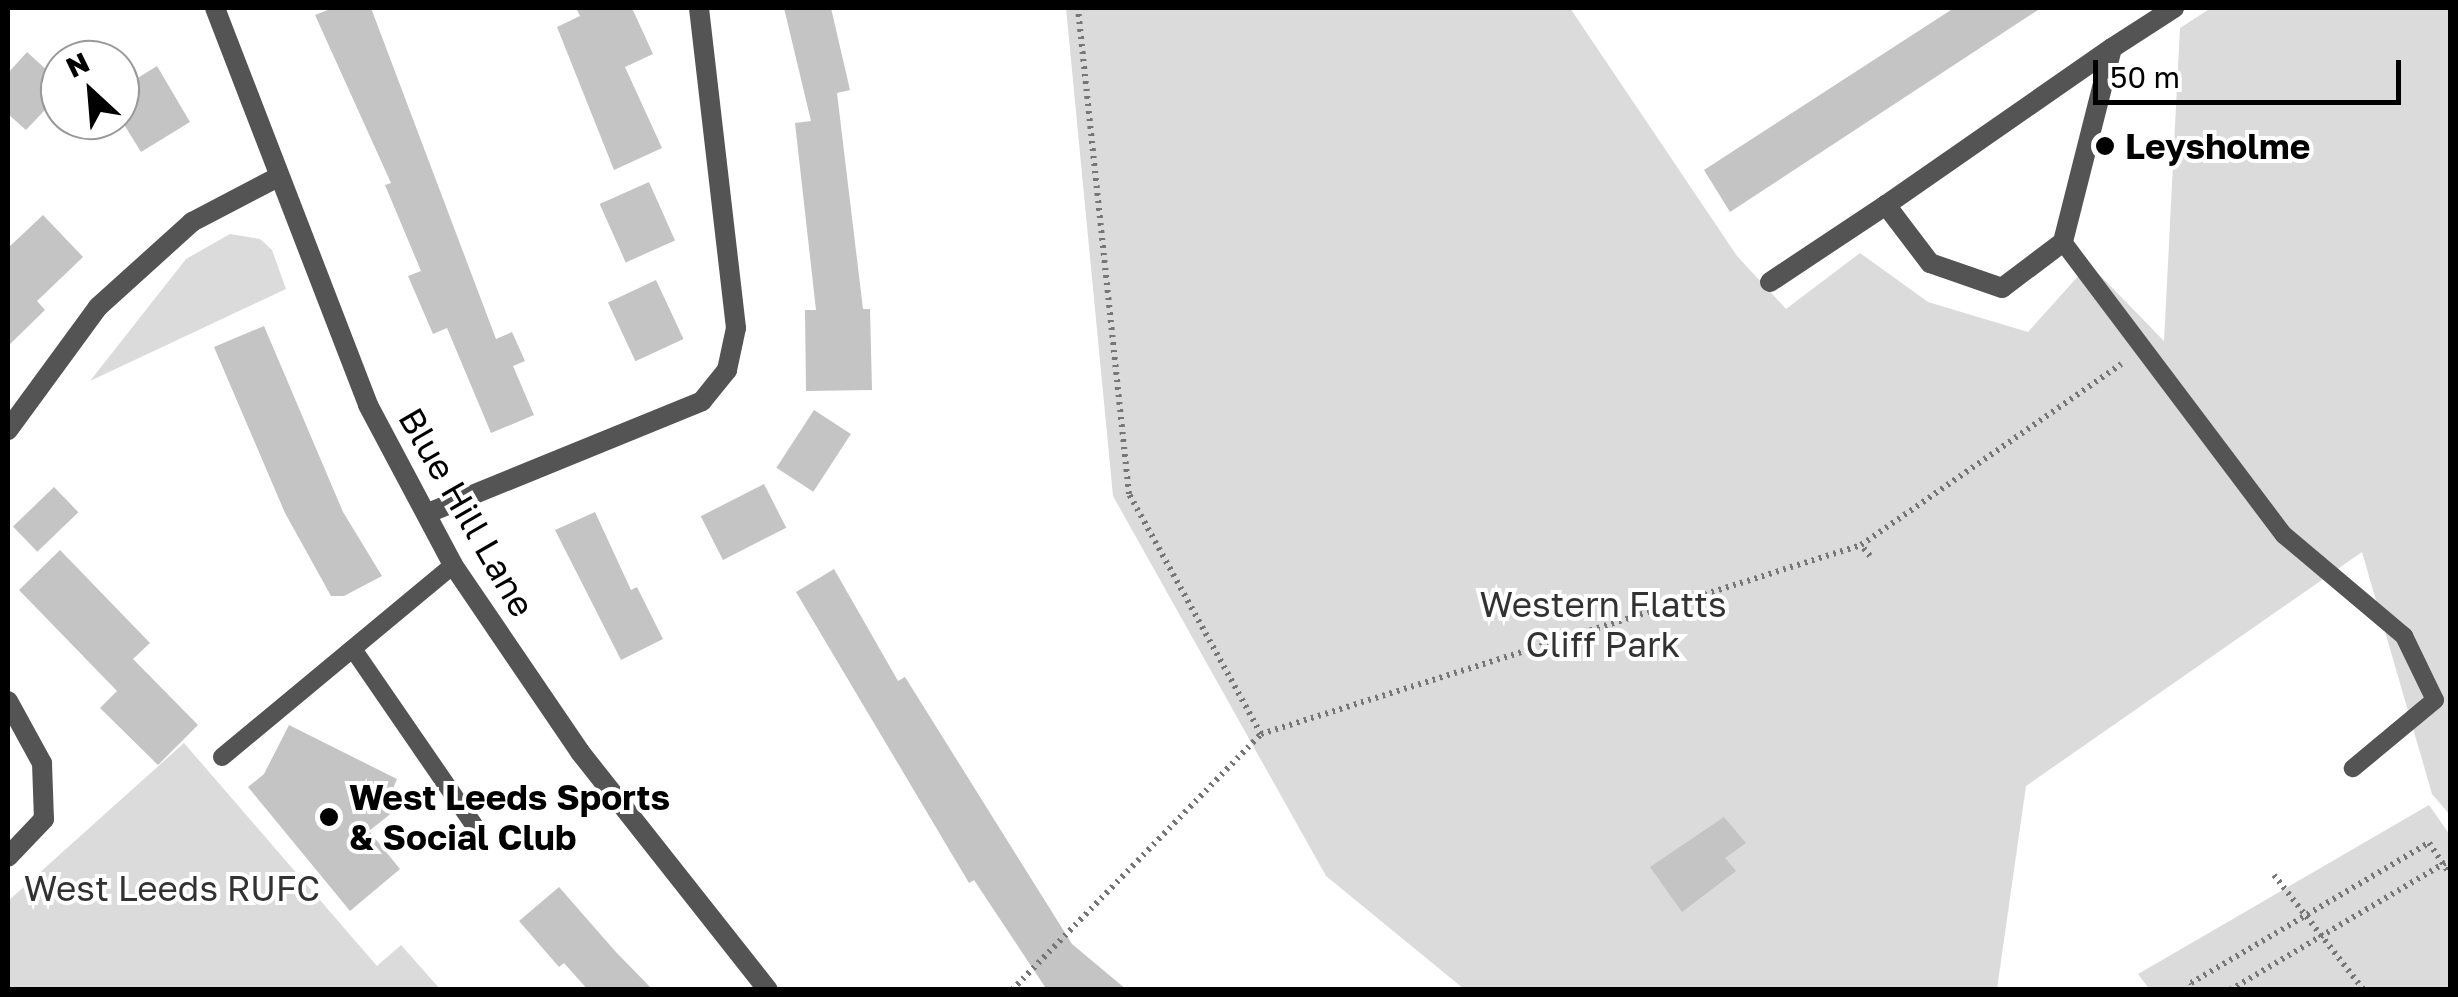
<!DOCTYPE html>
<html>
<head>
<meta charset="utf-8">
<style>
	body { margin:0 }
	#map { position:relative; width:2458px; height:997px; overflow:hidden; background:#fff; font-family:"Golos Text",sans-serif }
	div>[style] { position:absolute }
	.green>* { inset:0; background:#dbdbdb }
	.building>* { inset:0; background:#c4c4c4; transform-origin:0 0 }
	.path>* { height:6px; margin-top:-3px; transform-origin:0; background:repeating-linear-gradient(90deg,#767676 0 2.5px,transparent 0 7.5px) }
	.lane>* { height:18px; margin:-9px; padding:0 9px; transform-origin:9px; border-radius:9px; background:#545454 }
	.street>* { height:20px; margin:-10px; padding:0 10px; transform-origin:10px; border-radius:10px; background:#545454 }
	.dots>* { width:28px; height:28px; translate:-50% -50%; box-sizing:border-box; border:5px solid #fff; border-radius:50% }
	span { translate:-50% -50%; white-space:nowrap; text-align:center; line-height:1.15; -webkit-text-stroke:8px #fff; paint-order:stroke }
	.poi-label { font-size:35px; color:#000; font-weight:700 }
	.left { translate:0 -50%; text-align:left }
	.street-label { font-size:35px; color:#000 }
	.park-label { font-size:35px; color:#323232 }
	.frame { position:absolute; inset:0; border:10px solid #000; pointer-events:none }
	.north { position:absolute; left:40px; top:40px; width:100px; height:100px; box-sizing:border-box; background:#fff; border:2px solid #999; border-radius:50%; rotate:334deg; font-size:28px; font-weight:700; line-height:40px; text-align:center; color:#000 }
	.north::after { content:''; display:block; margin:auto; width:35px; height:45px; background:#000; clip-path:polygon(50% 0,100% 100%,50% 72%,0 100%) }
	.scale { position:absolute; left:2093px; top:60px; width:308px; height:45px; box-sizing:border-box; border:5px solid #000; border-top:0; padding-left:12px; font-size:30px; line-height:35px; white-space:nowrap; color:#000; -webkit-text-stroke:8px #fff; paint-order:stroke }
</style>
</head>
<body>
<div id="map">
	<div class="green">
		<div style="clip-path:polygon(1066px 8px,1570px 8px,1737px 256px,1786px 309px,1860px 253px,1928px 302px,2028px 332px,2089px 264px,2164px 341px,2180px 28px,2211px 8px,2450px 8px,2450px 815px,2432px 794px,2362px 552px,2026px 786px,1997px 989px,1464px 989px,1326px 876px,1113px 496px)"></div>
		<div style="clip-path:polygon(230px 234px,260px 239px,272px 250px,286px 289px,90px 381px,186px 259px)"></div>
		<div style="clip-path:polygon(184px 743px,377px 966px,401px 945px,440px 989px,8px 989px,8px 901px)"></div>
		<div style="clip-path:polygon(2429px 805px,2450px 835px,2450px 989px,2150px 990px,2138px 974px)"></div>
	</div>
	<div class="building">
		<div style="clip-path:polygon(333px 8px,371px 8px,496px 339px,512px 332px,525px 361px,513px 366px,534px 415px,491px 433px,447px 328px,433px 334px,408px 276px,421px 271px,385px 185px,391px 183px,315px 15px)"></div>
		<div style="clip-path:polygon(576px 8px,632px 8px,653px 54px,625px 67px,662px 148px,614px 170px,557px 27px,580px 16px)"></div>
		<div style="clip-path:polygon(784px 8px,831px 8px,850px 90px,837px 93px,863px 309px,870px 309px,872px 390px,806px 391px,805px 310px,816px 310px,795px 123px,811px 121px)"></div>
		<div style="clip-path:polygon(1954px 8px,2041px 8px,1730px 212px,1704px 170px)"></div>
		<div style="clip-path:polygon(27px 52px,60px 82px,60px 94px,26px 130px,8px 114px,8px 73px)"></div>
		<div style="clip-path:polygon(157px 66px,190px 122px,141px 152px,120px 118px,120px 89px)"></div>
		<div style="left:649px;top:182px;width:64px;height:54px;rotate:66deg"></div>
		<div style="clip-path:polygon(43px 215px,83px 257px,37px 301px,45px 310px,8px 346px,8px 248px)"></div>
		<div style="left:656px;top:280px;width:65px;height:53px;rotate:65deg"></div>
		<div style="clip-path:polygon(264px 326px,343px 512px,382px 576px,344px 596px,331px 596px,285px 513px,214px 347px)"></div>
		<div style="left:814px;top:410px;width:44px;height:69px;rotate:33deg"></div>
		<div style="left:764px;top:484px;width:49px;height:71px;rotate:63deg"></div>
		<div style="left:54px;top:487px;width:35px;height:57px;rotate:46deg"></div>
		<div style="clip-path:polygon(595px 512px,631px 590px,637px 587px,663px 639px,621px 660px,555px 530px)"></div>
		<div style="clip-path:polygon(60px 550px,150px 643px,133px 659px,198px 725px,158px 765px,100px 708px,117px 691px,19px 590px)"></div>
		<div style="clip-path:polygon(834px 569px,898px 681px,905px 677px,1072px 944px,1127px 990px,1047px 990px,974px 880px,969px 883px,796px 592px)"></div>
		<div style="clip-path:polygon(289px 725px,397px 779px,392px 791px,403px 804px,369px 831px,400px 869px,350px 911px,248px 787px,264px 774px)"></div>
		<div style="clip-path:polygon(1724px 817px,1746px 843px,1725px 858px,1736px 871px,1682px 912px,1650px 867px)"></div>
		<div style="clip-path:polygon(559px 887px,615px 951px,653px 990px,588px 990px,564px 963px,559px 967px,519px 921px)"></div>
	</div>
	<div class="path">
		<div style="left:1870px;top:556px;width:14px;rotate:-129deg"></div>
		<div style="left:1861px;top:545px;width:317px;rotate:-34.8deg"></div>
		<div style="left:1261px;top:734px;width:629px;rotate:-17.48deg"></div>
		<div style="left:2274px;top:875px;width:146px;rotate:52deg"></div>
		<div style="left:1012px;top:990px;width:357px;rotate:-45.8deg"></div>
		<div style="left:1261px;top:734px;width:274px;rotate:-118.8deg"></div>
		<div style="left:1129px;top:494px;width:489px;rotate:-96deg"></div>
		<div style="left:2196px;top:990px;width:9px;rotate:-126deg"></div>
		<div style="left:2191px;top:983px;width:276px;rotate:-30.5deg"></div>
		<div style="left:2429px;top:843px;width:37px;rotate:56deg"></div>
		<div style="left:2230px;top:990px;width:256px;rotate:-30.6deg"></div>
	</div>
	<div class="lane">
		<div style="left:2063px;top:242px;width:367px;rotate:53deg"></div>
		<div style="left:2284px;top:535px;width:157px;rotate:40.1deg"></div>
		<div style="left:2404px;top:636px;width:71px;rotate:64.2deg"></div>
		<div style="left:2435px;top:700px;width:107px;rotate:140.3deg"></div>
		<div style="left:353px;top:649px;width:222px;rotate:55.5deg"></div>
		<div style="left:222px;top:757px;width:300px;rotate:-39.7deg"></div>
	</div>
	<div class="street">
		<div style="left:215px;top:8px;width:425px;rotate:68.9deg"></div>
		<div style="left:368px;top:405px;width:181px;rotate:62deg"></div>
		<div style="left:453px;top:565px;width:226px;rotate:55.8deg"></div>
		<div style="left:580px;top:752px;width:303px;rotate:51.7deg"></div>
		<div style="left:2112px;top:48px;width:200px;rotate:104.2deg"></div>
		<div style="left:2063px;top:242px;width:76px;rotate:143deg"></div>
		<div style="left:2002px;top:288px;width:76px;rotate:-160.9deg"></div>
		<div style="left:1930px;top:263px;width:73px;rotate:-127.2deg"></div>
		<div style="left:1886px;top:205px;width:275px;rotate:-34.8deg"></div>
		<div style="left:2112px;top:48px;width:74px;rotate:-32.8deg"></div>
		<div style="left:1770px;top:282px;width:139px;rotate:-33.6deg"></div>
		<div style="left:8px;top:430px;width:152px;rotate:-53.8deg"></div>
		<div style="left:98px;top:307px;width:127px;rotate:-42.1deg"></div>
		<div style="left:192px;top:222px;width:97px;rotate:-27.6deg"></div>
		<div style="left:428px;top:513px;width:296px;rotate:-22.2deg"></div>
		<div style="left:702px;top:401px;width:40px;rotate:-51deg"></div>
		<div style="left:727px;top:370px;width:43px;rotate:-77.9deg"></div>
		<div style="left:736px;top:328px;width:322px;rotate:-96.6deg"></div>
		<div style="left:8px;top:701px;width:71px;rotate:61.3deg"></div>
		<div style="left:42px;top:763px;width:56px;rotate:88deg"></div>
		<div style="left:44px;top:819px;width:52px;rotate:133.5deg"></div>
	</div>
	<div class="dots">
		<div style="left:2105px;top:146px;background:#000"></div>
		<div style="left:329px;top:817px;background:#000"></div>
	</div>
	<div class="poi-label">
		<span class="left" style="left:2125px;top:146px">Leysholme</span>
		<span class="left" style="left:349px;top:817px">West Leeds Sports<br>&amp; Social Club</span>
	</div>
	<div class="street-label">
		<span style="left:467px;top:512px;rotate:60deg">Blue Hill Lane</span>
	</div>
	<div class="park-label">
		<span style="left:1603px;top:624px">Western Flatts<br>Cliff Park</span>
		<span style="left:172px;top:888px">West Leeds RUFC</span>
	</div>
	<div class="frame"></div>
	<div class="north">N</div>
	<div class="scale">50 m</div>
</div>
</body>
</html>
